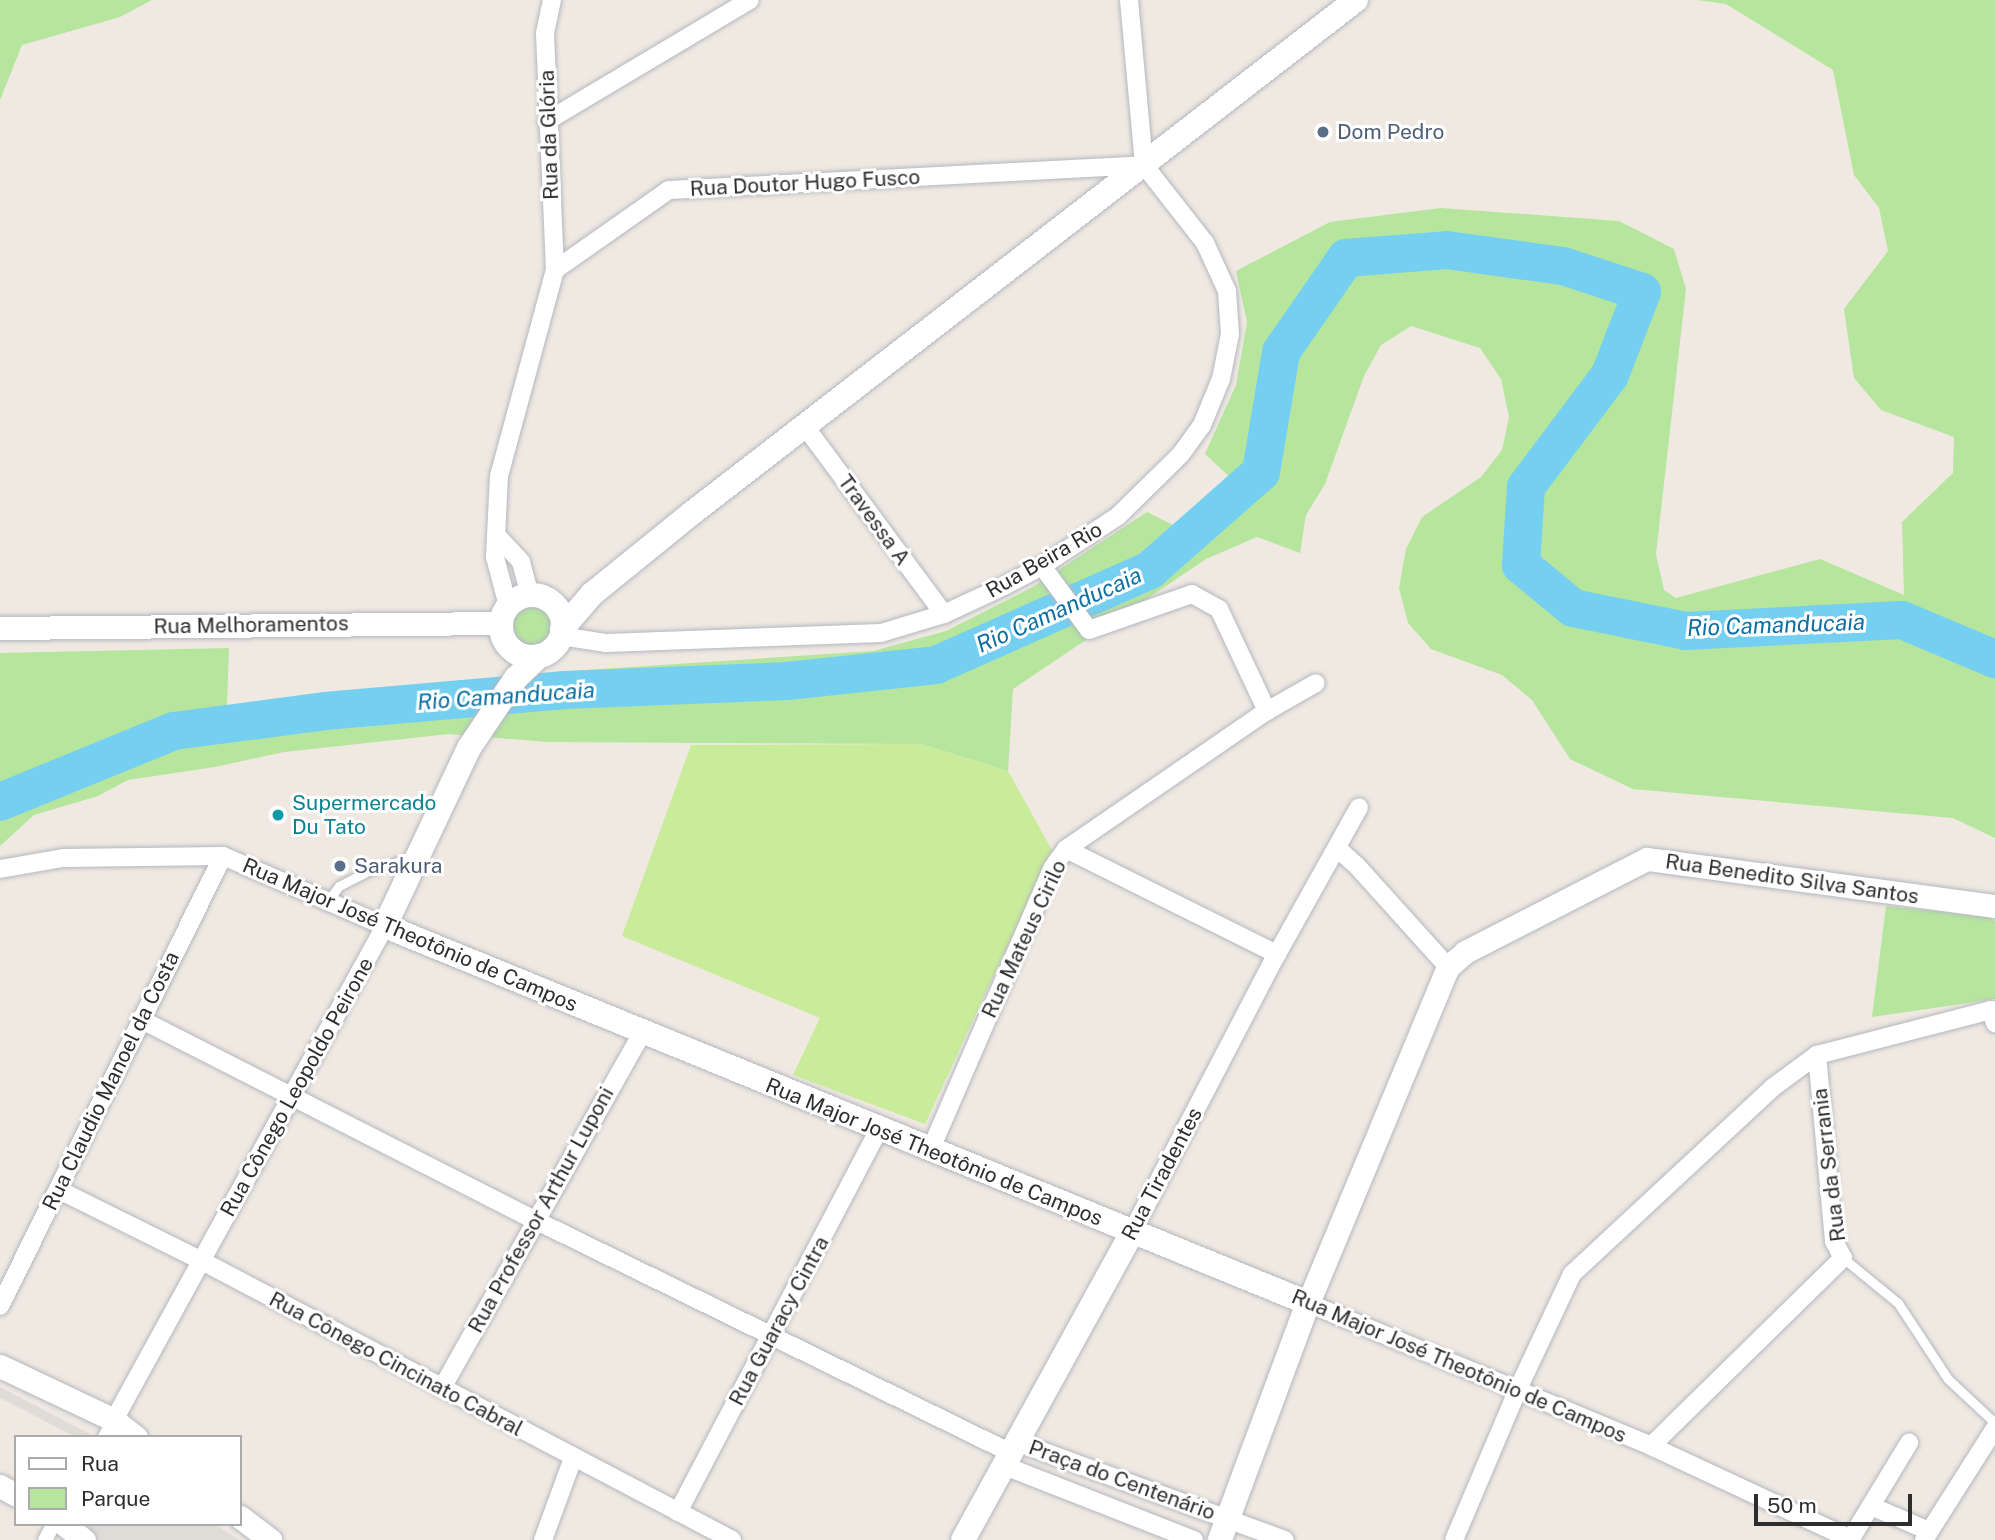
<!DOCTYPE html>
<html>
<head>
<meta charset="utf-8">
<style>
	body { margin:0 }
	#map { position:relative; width:1995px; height:1540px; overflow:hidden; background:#efe9e1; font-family:"Public Sans",sans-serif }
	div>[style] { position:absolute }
	.green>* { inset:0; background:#b6e59e }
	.round { border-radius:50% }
	.pitch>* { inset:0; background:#c9ec9a }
	.plaza>* { inset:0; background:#dfdcd8 }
	.river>* { height:38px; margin:-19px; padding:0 19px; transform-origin:19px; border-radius:19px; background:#75cff0 }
	.roads { filter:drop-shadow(0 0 2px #b4b7c1) drop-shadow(0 0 2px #b4b7c1) }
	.service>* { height:9px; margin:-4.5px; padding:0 4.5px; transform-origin:4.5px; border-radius:4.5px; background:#fff }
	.pedestrian>* { height:14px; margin:-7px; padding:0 7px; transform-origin:7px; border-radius:7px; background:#fff }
	.minor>* { height:18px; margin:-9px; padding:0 9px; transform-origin:9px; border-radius:9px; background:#fff }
	.tertiary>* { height:23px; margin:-11.5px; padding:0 11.5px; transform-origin:11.5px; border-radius:11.5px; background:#fff }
	.secondary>* { height:24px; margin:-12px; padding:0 12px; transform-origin:12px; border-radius:12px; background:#fff }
	.secondary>.ring { margin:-12px; padding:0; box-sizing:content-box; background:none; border:24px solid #fff; border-radius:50% }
	.dots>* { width:19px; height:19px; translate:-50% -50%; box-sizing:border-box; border:4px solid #fff; border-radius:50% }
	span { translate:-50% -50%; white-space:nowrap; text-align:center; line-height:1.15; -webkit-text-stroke:6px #fff; paint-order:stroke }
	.service-label { font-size:21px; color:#4e5e75 }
	.left { translate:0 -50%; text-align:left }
	.street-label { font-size:21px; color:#2e2e2e }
	.culture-label { font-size:21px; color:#0d838f }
	.water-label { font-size:23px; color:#0d6fa3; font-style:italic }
	.legend { position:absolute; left:14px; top:1435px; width:228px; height:91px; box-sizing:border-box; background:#fff; border:2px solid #ababab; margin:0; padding:9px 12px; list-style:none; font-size:21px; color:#2e2e2e }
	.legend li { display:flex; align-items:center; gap:14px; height:35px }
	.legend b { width:35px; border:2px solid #ababab }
	.scale { position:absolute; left:1754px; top:1494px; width:158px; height:32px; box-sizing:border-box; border:4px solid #2e2e2e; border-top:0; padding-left:9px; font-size:21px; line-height:24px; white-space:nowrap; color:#2e2e2e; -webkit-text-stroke:5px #fff; paint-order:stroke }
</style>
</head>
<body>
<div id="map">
	<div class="green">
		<div style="clip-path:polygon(0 0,152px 0,120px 17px,22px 45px,0 100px)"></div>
		<div style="clip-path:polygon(1697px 0,1995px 0,1995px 838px,1953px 818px,1633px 789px,1570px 759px,1532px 700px,1502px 675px,1431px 649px,1408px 623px,1399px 588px,1406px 549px,1422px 517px,1481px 477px,1502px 450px,1509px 417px,1501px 379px,1480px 348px,1411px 326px,1381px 345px,1364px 376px,1325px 484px,1306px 515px,1300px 553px,1257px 537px,1206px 559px,1013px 689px,1008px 771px,921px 744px,548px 742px,449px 734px,284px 752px,215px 767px,128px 780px,98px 796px,34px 815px,0 846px,0 653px,229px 648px,227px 705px,465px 694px,555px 672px,873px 651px,946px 631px,1031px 588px,1147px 512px,1181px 529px,1232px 479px,1205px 454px,1236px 385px,1247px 322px,1236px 271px,1330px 222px,1441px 208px,1619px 221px,1674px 249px,1686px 289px,1656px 554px,1664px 590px,1676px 598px,1820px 559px,1904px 595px,1902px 522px,1953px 473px,1954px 437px,1881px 410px,1854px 378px,1844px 309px,1888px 251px,1879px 208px,1854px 175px,1833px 70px,1726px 4px)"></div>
		<div class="round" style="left:505px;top:600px;width:54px;height:54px"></div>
		<div style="clip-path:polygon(1886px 906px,1990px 917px,1995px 922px,1995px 999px,1872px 1017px)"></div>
	</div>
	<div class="pitch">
		<div style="clip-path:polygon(921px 744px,1008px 771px,1052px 850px,925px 1124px,793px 1075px,820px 1018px,622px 936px,691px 745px)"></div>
	</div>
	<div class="plaza">
		<div style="clip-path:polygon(0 1387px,71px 1424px,95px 1437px,76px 1437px,0 1398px)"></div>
		<div style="clip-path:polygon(85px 1524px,215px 1524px,239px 1540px,100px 1540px)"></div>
	</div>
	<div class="river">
		<div style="left:0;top:802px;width:188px;rotate:-22.2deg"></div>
		<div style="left:174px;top:731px;width:152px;rotate:-7.5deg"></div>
		<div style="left:325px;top:711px;width:241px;rotate:-5deg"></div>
		<div style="left:565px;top:690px;width:222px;rotate:-2.3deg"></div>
		<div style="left:787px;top:681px;width:150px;rotate:-6.1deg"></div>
		<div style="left:936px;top:665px;width:234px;rotate:-23.9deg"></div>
		<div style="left:1150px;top:570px;width:148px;rotate:-41.4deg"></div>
		<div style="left:1261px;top:472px;width:122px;rotate:-80.5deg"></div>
		<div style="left:1281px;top:352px;width:114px;rotate:-55.3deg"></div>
		<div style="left:1346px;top:258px;width:101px;rotate:-4.5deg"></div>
		<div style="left:1447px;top:250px;width:117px;rotate:7.9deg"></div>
		<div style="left:1563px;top:266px;width:83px;rotate:18.2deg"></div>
		<div style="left:1642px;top:292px;width:89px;rotate:111.1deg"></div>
		<div style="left:1610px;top:375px;width:140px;rotate:126.9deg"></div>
		<div style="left:1526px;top:487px;width:78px;rotate:93.7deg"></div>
		<div style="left:1521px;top:565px;width:67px;rotate:39.6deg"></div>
		<div style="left:1573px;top:608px;width:115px;rotate:11.5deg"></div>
		<div style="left:1686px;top:631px;width:216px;rotate:-2.9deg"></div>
		<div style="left:1902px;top:620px;width:101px;rotate:22.8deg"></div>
	</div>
	<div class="roads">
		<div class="service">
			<div style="left:328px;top:901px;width:19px;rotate:-54deg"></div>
			<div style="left:339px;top:886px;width:34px;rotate:-27deg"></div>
			<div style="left:369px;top:871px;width:46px;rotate:-17.7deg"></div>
			<div style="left:1843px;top:1258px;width:71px;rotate:39.3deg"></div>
			<div style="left:1898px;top:1303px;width:91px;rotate:56.7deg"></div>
			<div style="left:1948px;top:1379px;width:64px;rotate:43.1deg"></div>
		</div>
		<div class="pedestrian">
			<div style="left:105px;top:1437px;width:19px;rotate:-62deg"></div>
			<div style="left:45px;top:1540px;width:18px;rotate:-61deg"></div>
		</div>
		<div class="minor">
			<div style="left:552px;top:0;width:34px;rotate:102deg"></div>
			<div style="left:545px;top:33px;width:237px;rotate:87.6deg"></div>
			<div style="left:1129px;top:0;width:166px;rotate:84.8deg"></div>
			<div style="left:547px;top:121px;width:236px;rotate:-30.8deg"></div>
			<div style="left:804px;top:425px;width:235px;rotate:53.5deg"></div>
			<div style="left:498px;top:537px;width:34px;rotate:47deg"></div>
			<div style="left:521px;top:562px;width:34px;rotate:75deg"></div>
			<div style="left:1042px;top:566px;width:79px;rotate:53.7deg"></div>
			<div style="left:1089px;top:630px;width:109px;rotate:-19.3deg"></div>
			<div style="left:1192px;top:594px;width:31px;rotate:29deg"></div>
			<div style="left:1219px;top:609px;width:113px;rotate:64.8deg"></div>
			<div style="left:508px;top:606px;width:51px;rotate:-104.9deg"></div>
			<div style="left:495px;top:557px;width:81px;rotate:-87.2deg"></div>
			<div style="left:499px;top:476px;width:213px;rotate:-74.8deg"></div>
			<div style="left:555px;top:270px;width:139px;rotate:-35.1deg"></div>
			<div style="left:669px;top:190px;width:476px;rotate:-3deg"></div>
			<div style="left:561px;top:636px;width:46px;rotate:8.8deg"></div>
			<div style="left:606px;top:643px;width:275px;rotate:-2.1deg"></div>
			<div style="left:881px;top:633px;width:66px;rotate:-16.8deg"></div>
			<div style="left:944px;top:614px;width:66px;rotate:-25deg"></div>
			<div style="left:1004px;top:586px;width:43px;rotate:-27.8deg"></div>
			<div style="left:1042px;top:566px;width:91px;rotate:-33.3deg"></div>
			<div style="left:1118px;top:516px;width:88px;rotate:-44.5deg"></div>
			<div style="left:1181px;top:454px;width:36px;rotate:-54deg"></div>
			<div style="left:1202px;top:425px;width:50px;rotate:-67.6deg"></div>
			<div style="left:1221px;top:379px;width:46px;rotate:-78.7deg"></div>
			<div style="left:1230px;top:334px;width:43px;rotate:-94deg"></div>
			<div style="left:1227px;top:291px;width:53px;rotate:-114.6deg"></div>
			<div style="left:1205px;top:243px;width:99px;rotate:-128deg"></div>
			<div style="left:1337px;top:848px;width:27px;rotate:42deg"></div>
			<div style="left:1357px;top:866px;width:136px;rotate:48deg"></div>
			<div style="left:1066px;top:849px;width:236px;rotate:26.5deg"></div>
			<div style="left:0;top:869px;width:64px;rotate:-9.9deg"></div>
			<div style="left:63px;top:858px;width:160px;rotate:-0.7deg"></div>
			<div style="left:223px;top:856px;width:176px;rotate:23.4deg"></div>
			<div style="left:385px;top:926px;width:563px;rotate:118.75deg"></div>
			<div style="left:140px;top:1019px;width:443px;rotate:27deg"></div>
			<div style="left:535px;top:1220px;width:530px;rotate:26.08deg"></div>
			<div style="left:930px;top:1151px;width:309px;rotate:-66.6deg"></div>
			<div style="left:1053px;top:867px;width:22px;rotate:-54deg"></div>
			<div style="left:1066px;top:849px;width:244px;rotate:-34.5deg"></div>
			<div style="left:1267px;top:711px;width:56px;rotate:-29.7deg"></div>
			<div style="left:59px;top:1190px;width:160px;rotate:26.4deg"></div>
			<div style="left:202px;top:1261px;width:599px;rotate:27.76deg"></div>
			<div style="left:1132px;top:1232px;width:314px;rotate:-62.5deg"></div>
			<div style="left:1277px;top:954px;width:168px;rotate:-60.8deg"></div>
			<div style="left:1308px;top:1303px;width:372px;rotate:22.6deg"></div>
			<div style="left:1651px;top:1446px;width:220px;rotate:25deg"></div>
			<div style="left:0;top:1306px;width:502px;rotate:-63.64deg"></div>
			<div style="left:442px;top:1388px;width:407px;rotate:-60.6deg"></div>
			<div style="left:1017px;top:1442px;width:285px;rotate:20.1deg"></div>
			<div style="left:1651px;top:1446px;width:269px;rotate:-44.4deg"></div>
			<div style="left:1843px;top:1258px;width:19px;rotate:-118deg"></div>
			<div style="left:1834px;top:1241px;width:187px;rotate:-95.2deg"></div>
			<div style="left:1005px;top:1466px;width:203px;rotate:21.4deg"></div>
			<div style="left:1871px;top:1506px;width:63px;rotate:23.3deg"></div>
			<div style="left:678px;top:1512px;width:433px;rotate:-62.3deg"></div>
			<div style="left:543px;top:1540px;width:87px;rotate:-69.9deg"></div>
			<div style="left:1454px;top:1540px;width:164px;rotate:-67deg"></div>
			<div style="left:1518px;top:1389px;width:127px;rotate:-64.8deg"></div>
			<div style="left:1572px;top:1274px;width:273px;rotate:-42.9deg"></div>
			<div style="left:1772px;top:1088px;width:56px;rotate:-36.3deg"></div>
			<div style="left:1817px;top:1055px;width:180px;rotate:-14.5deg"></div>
			<div style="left:1991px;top:1010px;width:14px;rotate:73deg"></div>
			<div style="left:1850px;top:1540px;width:114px;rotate:-58.7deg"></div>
			<div style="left:1924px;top:1540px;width:133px;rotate:-57.6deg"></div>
		</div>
		<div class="tertiary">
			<div style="left:0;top:628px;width:501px;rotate:-0.57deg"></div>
			<div style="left:1308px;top:1303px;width:364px;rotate:-67.4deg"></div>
			<div style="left:1448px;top:967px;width:23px;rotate:-41deg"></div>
			<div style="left:1465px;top:952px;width:204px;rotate:-27.1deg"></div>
			<div style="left:1647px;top:859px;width:351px;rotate:7.7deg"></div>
			<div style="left:0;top:1366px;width:126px;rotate:25.3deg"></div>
			<div style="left:114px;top:1420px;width:28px;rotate:38deg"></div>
			<div style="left:0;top:1486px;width:18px;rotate:29deg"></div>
			<div style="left:240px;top:1517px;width:38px;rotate:37deg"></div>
			<div style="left:64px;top:1524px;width:26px;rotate:39deg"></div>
		</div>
		<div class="secondary">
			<div class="ring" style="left:501px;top:595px;width:38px;height:38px"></div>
			<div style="left:562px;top:629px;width:46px;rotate:-49.4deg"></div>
			<div style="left:592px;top:594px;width:129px;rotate:-39deg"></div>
			<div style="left:692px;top:513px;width:839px;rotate:-37.69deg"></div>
			<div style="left:539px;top:656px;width:32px;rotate:136deg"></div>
			<div style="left:516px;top:678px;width:84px;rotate:123.9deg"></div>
			<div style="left:469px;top:748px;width:197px;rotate:115.3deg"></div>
			<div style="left:385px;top:926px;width:997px;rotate:22.22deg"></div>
			<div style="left:1308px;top:1303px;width:253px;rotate:110.4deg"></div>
			<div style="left:963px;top:1540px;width:351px;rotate:-61.2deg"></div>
		</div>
	</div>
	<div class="dots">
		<div style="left:1323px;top:132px;background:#5c6f8a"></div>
		<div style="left:278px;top:815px;background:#0f9aa8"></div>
		<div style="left:340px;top:866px;background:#5c6f8a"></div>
	</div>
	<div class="service-label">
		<span class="left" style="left:1337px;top:132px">Dom Pedro</span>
		<span class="left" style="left:354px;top:866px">Sarakura</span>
	</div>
	<div class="street-label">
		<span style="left:549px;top:135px;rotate:-92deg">Rua da Glória</span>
		<span style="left:805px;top:183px;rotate:-3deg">Rua Doutor Hugo Fusco</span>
		<span style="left:874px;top:520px;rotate:54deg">Travessa A</span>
		<span style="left:1044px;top:560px;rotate:-30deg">Rua Beira Rio</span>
		<span style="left:251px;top:625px;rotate:-1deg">Rua Melhoramentos</span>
		<span style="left:1792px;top:879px;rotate:8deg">Rua Benedito Silva Santos</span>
		<span style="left:410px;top:935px;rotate:23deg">Rua Major José Theotônio de Campos</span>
		<span style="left:1024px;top:939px;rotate:-65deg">Rua Mateus Cirilo</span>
		<span style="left:111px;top:1081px;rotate:-64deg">Rua Claudio Manoel da Costa</span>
		<span style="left:297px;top:1087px;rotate:-61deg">Rua Cônego Leopoldo Peirone</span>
		<span style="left:934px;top:1152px;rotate:22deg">Rua Major José Theotônio de Campos</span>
		<span style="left:1829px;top:1165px;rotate:-97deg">Rua da Serrania</span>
		<span style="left:1162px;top:1174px;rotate:-62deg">Rua Tiradentes</span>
		<span style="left:541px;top:1210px;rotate:-61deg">Rua Professor Arthur Luponi</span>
		<span style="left:779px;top:1321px;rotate:-62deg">Rua Guaracy Cintra</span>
		<span style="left:396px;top:1364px;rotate:28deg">Rua Cônego Cincinato Cabral</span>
		<span style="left:1459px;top:1366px;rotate:23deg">Rua Major José Theotônio de Campos</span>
		<span style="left:1122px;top:1480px;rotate:20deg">Praça do Centenário</span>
	</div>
	<div class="culture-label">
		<span class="left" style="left:292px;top:815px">Supermercado<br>Du Tato</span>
	</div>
	<div class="water-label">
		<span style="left:1059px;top:610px;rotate:-24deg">Rio Camanducaia</span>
		<span style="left:1776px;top:625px;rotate:-2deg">Rio Camanducaia</span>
		<span style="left:506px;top:696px;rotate:-4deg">Rio Camanducaia</span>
	</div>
	<ul class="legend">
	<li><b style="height:9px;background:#fff"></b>Rua</li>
	<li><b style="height:19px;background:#b6e59e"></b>Parque</li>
	</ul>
	<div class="scale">50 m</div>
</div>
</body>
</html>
